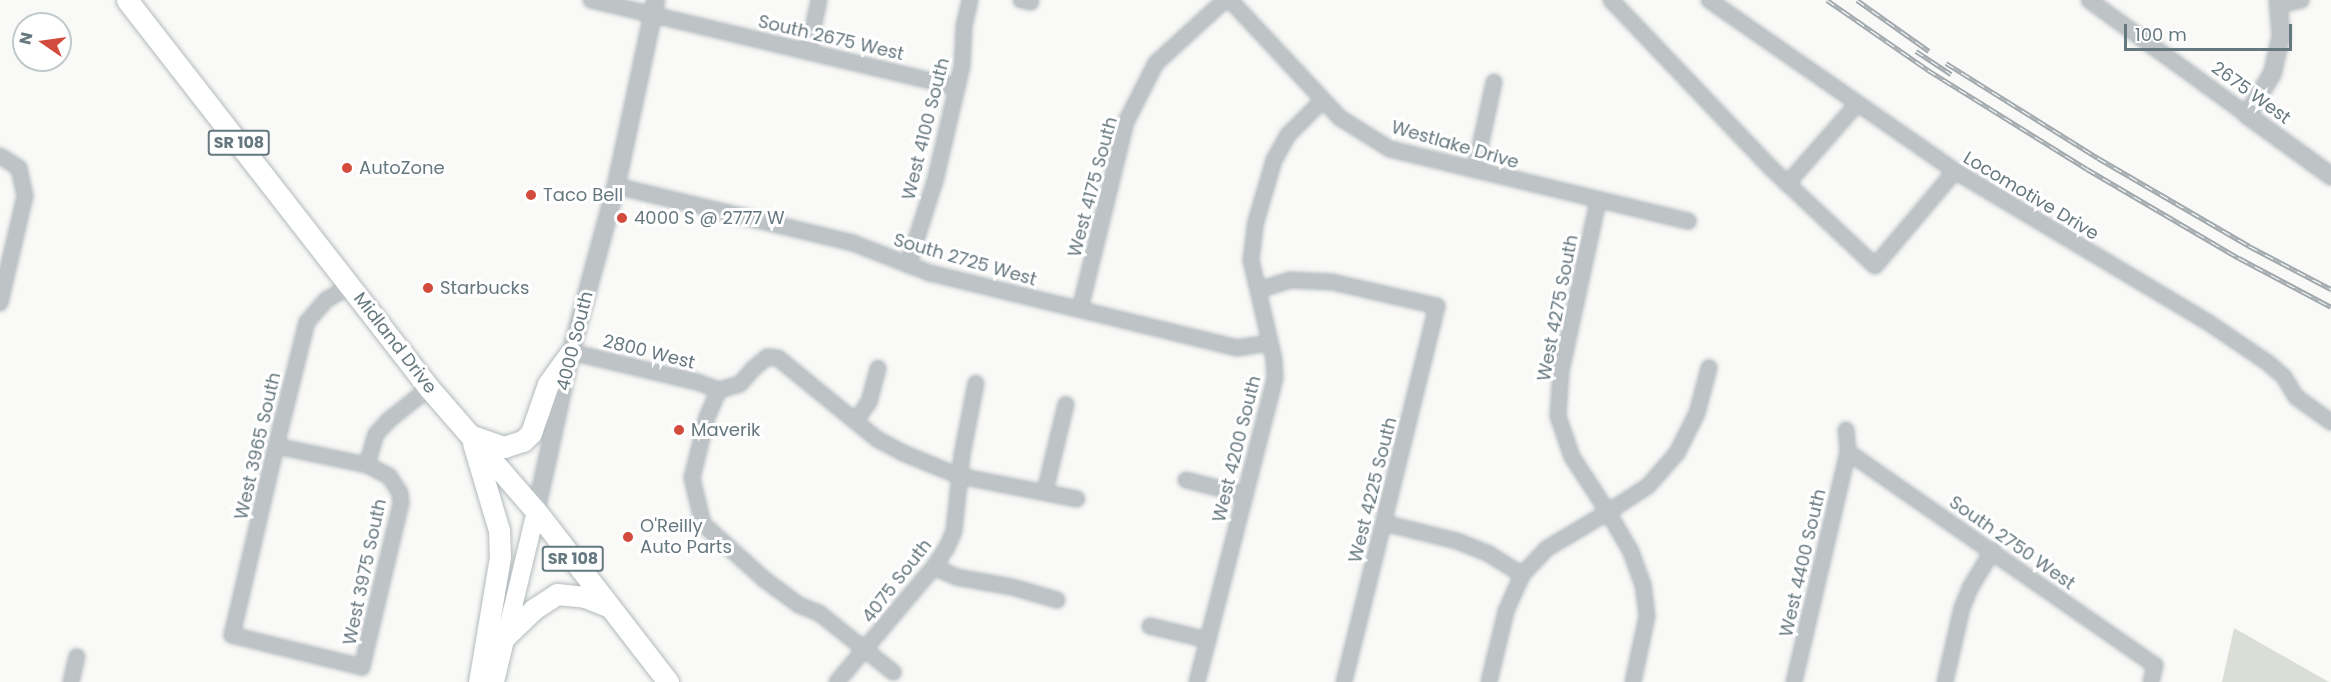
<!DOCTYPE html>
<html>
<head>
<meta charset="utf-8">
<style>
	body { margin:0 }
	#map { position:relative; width:2331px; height:682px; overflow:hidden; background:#f9f9f7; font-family:Poppins,sans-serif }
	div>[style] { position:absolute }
	.green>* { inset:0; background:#daded7 }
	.roads { filter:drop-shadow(0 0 2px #b3babd) drop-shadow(0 0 2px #b3babd) }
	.minor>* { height:14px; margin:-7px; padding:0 7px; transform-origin:7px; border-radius:7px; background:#bec4c6 }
	.tertiary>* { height:16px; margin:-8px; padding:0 8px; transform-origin:8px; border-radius:8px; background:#bec4c6 }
	.secondary>* { height:18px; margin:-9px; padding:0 9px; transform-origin:9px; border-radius:9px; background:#fff }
	.primary>* { height:21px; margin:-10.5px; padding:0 10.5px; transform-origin:10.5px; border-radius:10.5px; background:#fff }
	.rail>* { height:5px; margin-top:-2.5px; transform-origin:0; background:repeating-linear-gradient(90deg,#fff 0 9px,#a1a9ac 0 18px); box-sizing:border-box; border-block:2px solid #a1a9ac }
	.dots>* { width:16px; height:16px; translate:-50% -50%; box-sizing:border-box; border:3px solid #fff; border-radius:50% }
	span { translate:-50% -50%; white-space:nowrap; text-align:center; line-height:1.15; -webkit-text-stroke:6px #fff; paint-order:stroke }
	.shield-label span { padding:2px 4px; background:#fff; border:2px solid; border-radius:4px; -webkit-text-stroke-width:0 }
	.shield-label { font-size:16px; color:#66787f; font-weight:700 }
	.street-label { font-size:18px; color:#66787f }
	.poi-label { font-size:18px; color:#66787f }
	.left { translate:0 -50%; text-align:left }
	.north { position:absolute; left:12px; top:12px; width:60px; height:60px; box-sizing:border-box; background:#fff; border:2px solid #c2c9cc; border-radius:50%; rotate:283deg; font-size:16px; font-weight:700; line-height:24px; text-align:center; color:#66787f }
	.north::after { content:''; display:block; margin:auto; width:21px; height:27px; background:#d34b3d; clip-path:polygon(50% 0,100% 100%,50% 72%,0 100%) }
	.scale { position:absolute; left:2124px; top:24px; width:168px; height:27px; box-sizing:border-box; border:3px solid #66787f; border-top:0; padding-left:8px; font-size:18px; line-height:21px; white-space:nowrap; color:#66787f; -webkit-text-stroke:4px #fff; paint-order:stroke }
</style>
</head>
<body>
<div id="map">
	<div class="green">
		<div style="clip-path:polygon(2234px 628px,2329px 682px,2222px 682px)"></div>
	</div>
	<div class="roads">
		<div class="minor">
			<div style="left:591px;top:0;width:376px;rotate:13.4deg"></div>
			<div style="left:1021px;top:0;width:10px;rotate:11deg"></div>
			<div style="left:1230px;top:0;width:161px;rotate:47deg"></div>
			<div style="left:1340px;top:118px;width:59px;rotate:31.8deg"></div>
			<div style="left:1390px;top:149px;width:307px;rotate:13.6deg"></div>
			<div style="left:1611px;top:0;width:233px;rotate:46.4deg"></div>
			<div style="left:1772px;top:169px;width:141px;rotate:43.3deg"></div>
			<div style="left:1875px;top:266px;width:124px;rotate:-49.9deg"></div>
			<div style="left:1709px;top:0;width:300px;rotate:34.8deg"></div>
			<div style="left:1955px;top:171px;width:296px;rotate:30.9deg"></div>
			<div style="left:2209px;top:323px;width:71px;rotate:34.1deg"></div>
			<div style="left:2268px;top:363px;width:21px;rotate:41deg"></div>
			<div style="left:2284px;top:377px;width:23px;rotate:59deg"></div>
			<div style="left:2296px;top:397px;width:43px;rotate:35.5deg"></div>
			<div style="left:2089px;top:0;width:195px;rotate:36deg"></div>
			<div style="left:2280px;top:5px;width:22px;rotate:-13deg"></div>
			<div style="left:808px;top:52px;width:53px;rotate:-78.1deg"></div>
			<div style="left:0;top:156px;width:22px;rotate:32deg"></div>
			<div style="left:19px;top:168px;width:29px;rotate:78deg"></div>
			<div style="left:25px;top:196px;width:110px;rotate:103.2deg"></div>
			<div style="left:1475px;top:170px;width:90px;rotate:-77.8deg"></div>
			<div style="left:1787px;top:184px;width:106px;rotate:-48.8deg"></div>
			<div style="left:616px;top:186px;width:244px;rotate:13.5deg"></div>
			<div style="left:853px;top:243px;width:83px;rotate:21.3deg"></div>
			<div style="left:930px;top:273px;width:316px;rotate:13.7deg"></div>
			<div style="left:1237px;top:348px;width:33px;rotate:-9deg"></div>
			<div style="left:908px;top:265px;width:88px;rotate:-72.2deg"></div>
			<div style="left:935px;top:181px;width:118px;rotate:-76.8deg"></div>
			<div style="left:962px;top:66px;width:40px;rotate:-87.1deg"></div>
			<div style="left:964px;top:26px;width:27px;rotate:-77deg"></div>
			<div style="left:1258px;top:290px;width:34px;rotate:-17deg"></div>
			<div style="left:1290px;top:280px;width:42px;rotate:2.7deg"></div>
			<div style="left:1332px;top:282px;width:108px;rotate:12.9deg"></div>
			<div style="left:1437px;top:306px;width:387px;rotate:103.9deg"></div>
			<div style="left:1080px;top:309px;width:193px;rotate:-76.2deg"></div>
			<div style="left:1126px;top:122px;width:66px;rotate:-63deg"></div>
			<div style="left:1156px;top:63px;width:93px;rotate:-42.4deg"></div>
			<div style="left:571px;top:352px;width:130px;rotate:13.4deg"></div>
			<div style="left:697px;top:382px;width:23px;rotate:20deg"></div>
			<div style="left:719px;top:390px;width:22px;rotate:-16deg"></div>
			<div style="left:740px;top:384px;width:21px;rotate:-49deg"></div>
			<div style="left:754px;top:368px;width:17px;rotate:-40deg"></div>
			<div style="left:767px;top:357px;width:11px;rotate:5deg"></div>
			<div style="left:778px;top:358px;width:128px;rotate:39.3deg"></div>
			<div style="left:877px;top:439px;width:30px;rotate:28deg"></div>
			<div style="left:903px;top:453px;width:61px;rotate:22.3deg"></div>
			<div style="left:959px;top:476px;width:120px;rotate:11deg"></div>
			<div style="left:719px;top:390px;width:30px;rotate:114deg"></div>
			<div style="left:707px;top:417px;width:63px;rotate:103.8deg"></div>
			<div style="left:692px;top:478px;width:47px;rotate:76.6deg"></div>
			<div style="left:703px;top:524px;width:84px;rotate:42.1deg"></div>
			<div style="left:765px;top:580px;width:42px;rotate:36.3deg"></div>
			<div style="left:799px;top:605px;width:22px;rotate:22deg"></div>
			<div style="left:819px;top:613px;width:95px;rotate:38.6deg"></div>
			<div style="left:856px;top:420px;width:22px;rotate:-54deg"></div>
			<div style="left:869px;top:402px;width:35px;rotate:-75deg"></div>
			<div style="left:276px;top:446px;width:93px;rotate:11.8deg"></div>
			<div style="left:367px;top:465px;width:25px;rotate:27deg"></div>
			<div style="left:389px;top:476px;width:20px;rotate:57deg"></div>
			<div style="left:400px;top:493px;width:10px;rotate:84deg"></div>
			<div style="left:401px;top:503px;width:169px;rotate:103.4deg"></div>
			<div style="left:362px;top:667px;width:134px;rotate:-166.2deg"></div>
			<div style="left:232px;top:635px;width:194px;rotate:-76.9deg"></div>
			<div style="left:276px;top:446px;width:128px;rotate:-76deg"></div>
			<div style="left:307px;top:322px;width:29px;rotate:-49deg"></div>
			<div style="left:326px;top:300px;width:28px;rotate:-30deg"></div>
			<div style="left:1848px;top:452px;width:374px;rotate:34.8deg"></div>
			<div style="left:2155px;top:665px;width:17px;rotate:103deg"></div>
			<div style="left:367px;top:465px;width:32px;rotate:-74deg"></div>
			<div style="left:376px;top:434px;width:19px;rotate:-47deg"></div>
			<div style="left:389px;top:420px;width:51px;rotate:-38.7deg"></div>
			<div style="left:1186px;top:480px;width:61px;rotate:14.3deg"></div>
			<div style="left:1045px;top:491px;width:89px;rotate:-76.4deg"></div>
			<div style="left:1384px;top:523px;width:75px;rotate:13.9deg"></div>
			<div style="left:1457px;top:541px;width:35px;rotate:22deg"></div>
			<div style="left:1489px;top:554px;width:39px;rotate:32deg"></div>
			<div style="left:934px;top:567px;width:24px;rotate:24deg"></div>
			<div style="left:956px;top:577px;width:57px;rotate:10.1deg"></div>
			<div style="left:1012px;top:587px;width:47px;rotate:16.1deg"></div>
			<div style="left:1150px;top:626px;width:60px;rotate:13.6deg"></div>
			<div style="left:71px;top:682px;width:26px;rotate:-77deg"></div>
			<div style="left:837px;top:682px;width:150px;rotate:-49.9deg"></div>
			<div style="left:934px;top:567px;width:24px;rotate:-57deg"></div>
			<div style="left:947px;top:547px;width:17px;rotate:-66deg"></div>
			<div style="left:954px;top:531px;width:76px;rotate:-84deg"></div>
			<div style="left:962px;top:455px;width:73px;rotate:-79deg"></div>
			<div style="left:1197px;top:682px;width:313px;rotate:-75.6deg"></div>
			<div style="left:1275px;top:379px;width:20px;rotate:-93deg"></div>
			<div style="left:1274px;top:359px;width:102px;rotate:-103.1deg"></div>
			<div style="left:1251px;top:260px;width:35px;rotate:-83deg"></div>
			<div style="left:1255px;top:225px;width:68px;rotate:-73.7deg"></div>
			<div style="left:1274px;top:160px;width:29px;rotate:-61deg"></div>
			<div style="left:1288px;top:135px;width:49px;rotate:-45deg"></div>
			<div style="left:1489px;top:682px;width:73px;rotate:-76.5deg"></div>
			<div style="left:1506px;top:611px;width:39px;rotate:-66deg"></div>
			<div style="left:1522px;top:575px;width:35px;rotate:-47deg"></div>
			<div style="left:1546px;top:549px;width:72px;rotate:-30.8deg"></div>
			<div style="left:1608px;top:512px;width:66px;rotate:-123.2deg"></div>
			<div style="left:1572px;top:457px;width:43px;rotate:-108.9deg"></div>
			<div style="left:1558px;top:416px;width:45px;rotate:-86.2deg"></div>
			<div style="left:1561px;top:371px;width:174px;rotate:-77.7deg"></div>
			<div style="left:1633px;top:682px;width:67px;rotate:-78deg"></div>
			<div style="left:1647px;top:616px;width:31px;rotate:-97deg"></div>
			<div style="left:1643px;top:585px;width:37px;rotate:-110deg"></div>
			<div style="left:1630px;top:550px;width:44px;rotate:-120.1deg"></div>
			<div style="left:1608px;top:512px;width:48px;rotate:-33deg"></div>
			<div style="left:1648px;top:486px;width:44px;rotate:-48.7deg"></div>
			<div style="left:1677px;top:453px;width:45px;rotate:-63.4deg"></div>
			<div style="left:1697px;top:413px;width:47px;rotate:-75.1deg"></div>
			<div style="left:1794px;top:682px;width:236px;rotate:-76.8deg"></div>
			<div style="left:1848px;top:452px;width:22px;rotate:-95deg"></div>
			<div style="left:1945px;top:682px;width:76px;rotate:-77.1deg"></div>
			<div style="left:1962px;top:608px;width:22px;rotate:-68deg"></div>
			<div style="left:1970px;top:588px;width:44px;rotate:-58.8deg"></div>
		</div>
		<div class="tertiary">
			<div style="left:2278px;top:0;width:36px;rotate:85deg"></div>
			<div style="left:2281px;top:36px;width:39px;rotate:103deg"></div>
			<div style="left:2272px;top:74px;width:48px;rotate:121.4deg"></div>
			<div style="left:2247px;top:115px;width:104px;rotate:36deg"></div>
			<div style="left:536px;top:511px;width:163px;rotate:-77.6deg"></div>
			<div style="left:571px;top:352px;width:172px;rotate:-74.8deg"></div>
			<div style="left:616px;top:186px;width:190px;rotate:-77.9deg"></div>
		</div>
		<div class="secondary">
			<div style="left:495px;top:682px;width:176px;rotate:-76.5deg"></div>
		</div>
		<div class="primary">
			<div style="left:127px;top:0;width:492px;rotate:52.1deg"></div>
			<div style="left:429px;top:388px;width:163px;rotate:49deg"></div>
			<div style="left:536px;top:511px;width:216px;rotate:52.3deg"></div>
			<div style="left:472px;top:436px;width:34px;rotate:19deg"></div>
			<div style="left:504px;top:447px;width:20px;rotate:-18deg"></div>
			<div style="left:523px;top:441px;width:11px;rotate:-45deg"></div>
			<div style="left:531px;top:433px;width:52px;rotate:-70.9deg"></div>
			<div style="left:548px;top:384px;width:39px;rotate:-54deg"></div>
			<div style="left:473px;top:443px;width:91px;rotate:73.4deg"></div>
			<div style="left:499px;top:530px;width:27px;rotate:88deg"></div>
			<div style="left:500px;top:557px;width:127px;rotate:99.5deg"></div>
			<div style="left:506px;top:636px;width:39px;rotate:-44deg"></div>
			<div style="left:534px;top:609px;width:27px;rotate:-33deg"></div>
			<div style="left:557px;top:594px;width:28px;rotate:6deg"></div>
			<div style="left:585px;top:597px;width:27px;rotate:22deg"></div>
		</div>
	</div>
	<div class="rail">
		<div style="left:1827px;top:0;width:123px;rotate:34.7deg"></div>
		<div style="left:1928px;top:70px;width:187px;rotate:31.9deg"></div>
		<div style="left:2087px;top:169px;width:176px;rotate:30.4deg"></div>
		<div style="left:2239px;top:258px;width:104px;rotate:28deg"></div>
		<div style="left:1857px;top:0;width:88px;rotate:35.3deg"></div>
		<div style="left:1916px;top:51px;width:42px;rotate:33.3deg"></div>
		<div style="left:1946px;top:63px;width:179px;rotate:32deg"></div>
		<div style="left:2098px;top:158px;width:175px;rotate:30.2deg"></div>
		<div style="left:2249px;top:246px;width:93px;rotate:27.7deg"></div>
	</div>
	<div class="dots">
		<div style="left:347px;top:168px;background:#d34b3d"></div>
		<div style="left:531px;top:195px;background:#d34b3d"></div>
		<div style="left:622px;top:218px;background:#d34b3d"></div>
		<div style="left:428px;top:288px;background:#d34b3d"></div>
		<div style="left:679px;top:430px;background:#d34b3d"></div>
		<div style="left:628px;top:537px;background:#d34b3d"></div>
	</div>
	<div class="shield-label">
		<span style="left:239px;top:143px">SR 108</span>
		<span style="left:573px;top:559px">SR 108</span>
	</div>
	<div class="street-label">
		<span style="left:831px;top:38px;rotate:13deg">South 2675 West</span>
		<span style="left:2251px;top:93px;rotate:36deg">2675 West</span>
		<span style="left:926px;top:129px;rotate:-76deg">West 4100 South</span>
		<span style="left:1455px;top:145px;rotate:16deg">Westlake Drive</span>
		<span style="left:1093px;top:187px;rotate:-75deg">West 4175 South</span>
		<span style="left:2031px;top:196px;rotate:31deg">Locomotive Drive</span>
		<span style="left:965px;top:260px;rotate:16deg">South 2725 West</span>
		<span style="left:1558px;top:308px;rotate:-79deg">West 4275 South</span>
		<span style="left:575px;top:341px;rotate:-76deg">4000 South</span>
		<span style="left:395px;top:343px;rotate:52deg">Midland Drive</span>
		<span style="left:649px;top:352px;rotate:14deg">2800 West</span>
		<span style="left:258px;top:446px;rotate:-77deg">West 3965 South</span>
		<span style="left:1237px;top:449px;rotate:-76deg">West 4200 South</span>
		<span style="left:1373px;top:490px;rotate:-76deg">West 4225 South</span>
		<span style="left:2012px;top:543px;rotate:35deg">South 2750 West</span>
		<span style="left:1803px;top:563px;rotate:-77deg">West 4400 South</span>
		<span style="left:365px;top:572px;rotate:-78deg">West 3975 South</span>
		<span style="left:897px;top:581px;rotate:-52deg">4075 South</span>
	</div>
	<div class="poi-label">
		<span class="left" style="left:359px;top:168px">AutoZone</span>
		<span class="left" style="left:543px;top:195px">Taco Bell</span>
		<span class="left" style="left:634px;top:218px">4000 S @ 2777 W</span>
		<span class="left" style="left:440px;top:288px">Starbucks</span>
		<span class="left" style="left:691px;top:430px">Maverik</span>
		<span class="left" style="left:640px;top:537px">O'Reilly<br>Auto Parts</span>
	</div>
	<div class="north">N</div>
	<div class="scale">100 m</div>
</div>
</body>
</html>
